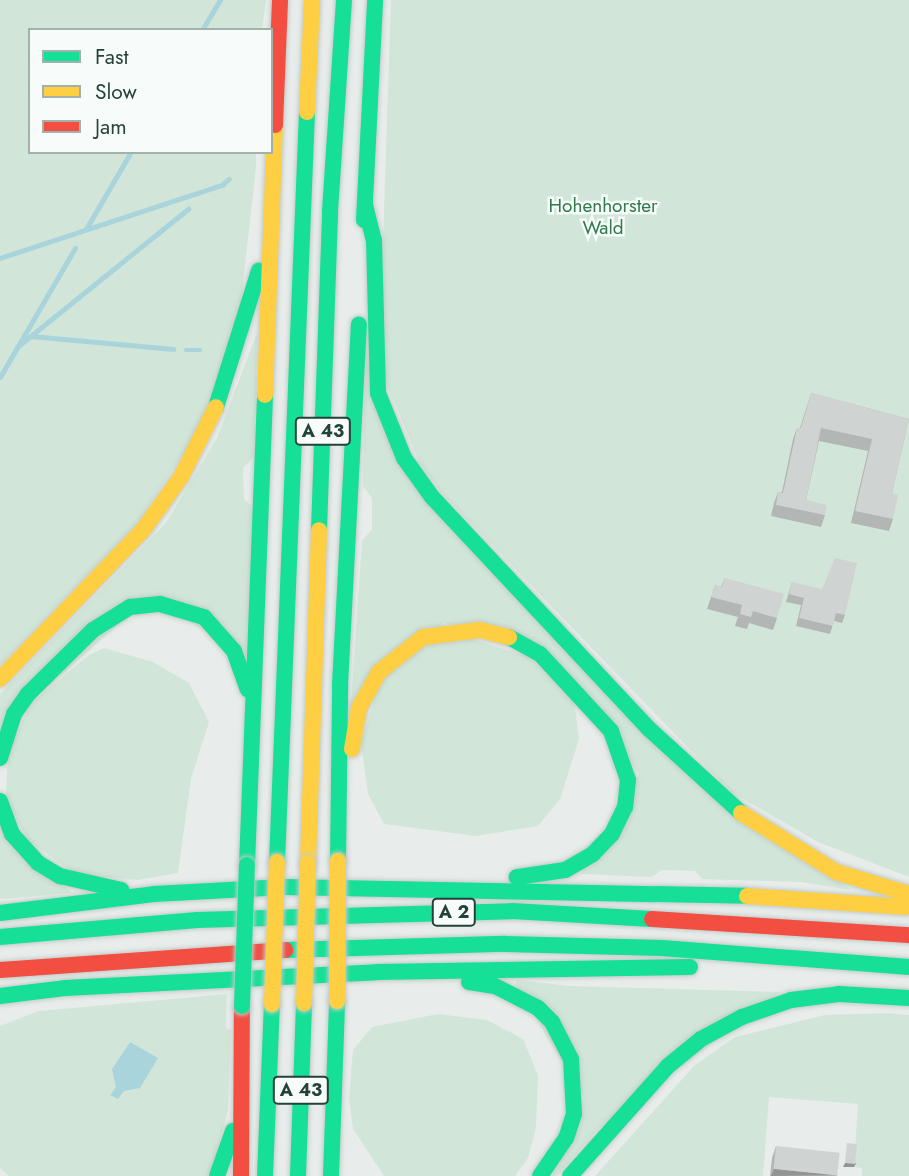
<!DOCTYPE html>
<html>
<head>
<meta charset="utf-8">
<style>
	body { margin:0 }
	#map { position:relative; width:909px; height:1176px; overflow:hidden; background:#e8edeb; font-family:Jost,sans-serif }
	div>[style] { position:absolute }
	.green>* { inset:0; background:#d1e6d8 }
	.water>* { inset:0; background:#a9d4db }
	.stream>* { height:4.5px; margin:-2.25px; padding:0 2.25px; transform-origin:2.25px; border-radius:2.25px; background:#a9d4db }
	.roads { filter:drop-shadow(0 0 2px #c3ccc9) drop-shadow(0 0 2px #c3ccc9) }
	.fast>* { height:16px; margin:-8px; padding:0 8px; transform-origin:8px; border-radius:8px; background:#16e098 }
	.slow>* { height:16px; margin:-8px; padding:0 8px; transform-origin:8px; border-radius:8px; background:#ffcf43 }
	.jam>* { height:16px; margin:-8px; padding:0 8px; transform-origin:8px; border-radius:8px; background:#f24e42 }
	.bridges { filter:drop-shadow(0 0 2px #c3ccc9) drop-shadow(0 0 2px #c3ccc9) }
	.fast-bridge>* { height:16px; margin:-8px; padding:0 8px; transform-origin:8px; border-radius:8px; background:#16e098 }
	.slow-bridge>* { height:16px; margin:-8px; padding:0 8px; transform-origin:8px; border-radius:8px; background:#ffcf43 }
	.wall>* { inset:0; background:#b2b6b5 }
	.shaded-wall>* { inset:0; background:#919493 }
	.building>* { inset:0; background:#cfd4d2; transform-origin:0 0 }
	span { translate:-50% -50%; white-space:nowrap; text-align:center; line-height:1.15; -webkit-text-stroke:5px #f7fbf9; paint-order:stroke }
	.shield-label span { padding:2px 5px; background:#f7fbf9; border:2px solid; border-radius:5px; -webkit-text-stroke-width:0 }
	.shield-label { font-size:18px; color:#24423a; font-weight:700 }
	.park-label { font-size:19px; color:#2d7a4b }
	.legend { position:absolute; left:28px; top:28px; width:245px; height:126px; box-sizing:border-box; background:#f7fbf9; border:2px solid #a3b1ad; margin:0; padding:9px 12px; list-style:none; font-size:21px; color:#24423a }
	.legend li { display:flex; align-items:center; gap:14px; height:35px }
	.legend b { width:35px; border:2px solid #a3b1ad }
</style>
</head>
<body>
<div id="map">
	<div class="green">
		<div style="clip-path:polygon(0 0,266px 0,262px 30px,30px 30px,30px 152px,256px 152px,256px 167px,240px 310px,202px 426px,135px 526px,0 665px)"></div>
		<div style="clip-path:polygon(391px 0,909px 0,909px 877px,818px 842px,731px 792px,442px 493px,420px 464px,386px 382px,380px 331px)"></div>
		<div style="clip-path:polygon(257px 333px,255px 456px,243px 468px,244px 499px,254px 508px,249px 656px,148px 598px,0 730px,0 694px,166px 523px,217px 438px)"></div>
		<div style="clip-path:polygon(365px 349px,393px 453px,644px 733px,851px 890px,800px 882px,702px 879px,695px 871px,662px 870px,651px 877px,581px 874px,639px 774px,546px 648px,443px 623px,350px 719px,362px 541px,372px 529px,372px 498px,363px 486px)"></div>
		<div style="clip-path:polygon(463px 636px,529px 657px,574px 701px,579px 739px,560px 799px,538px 826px,476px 836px,384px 824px,368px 794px,361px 743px,378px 688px,421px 647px)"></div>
		<div style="clip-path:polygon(104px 648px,153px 662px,189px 683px,209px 722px,191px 779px,178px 873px,138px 880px,76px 874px,27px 840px,6px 796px,8px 752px,32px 702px,89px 655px)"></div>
		<div style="clip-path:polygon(0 821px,72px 893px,0 899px)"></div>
		<div style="clip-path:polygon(517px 980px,570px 986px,780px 992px,597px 1130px,557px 1176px,551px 1176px,584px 1098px,515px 984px)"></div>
		<div style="clip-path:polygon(227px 994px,226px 1028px,231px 1030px,228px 1110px,210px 1176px,9px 1176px,0 1168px,0 1026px,39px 1011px)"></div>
		<div style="clip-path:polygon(887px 1013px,909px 1015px,909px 1176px,862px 1176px,862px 1168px,854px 1167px,858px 1104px,769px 1097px,763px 1176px,595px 1176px,695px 1065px,735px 1037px,825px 1015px)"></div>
		<div style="clip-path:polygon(438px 1014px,487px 1020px,523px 1039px,538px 1075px,536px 1128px,528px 1158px,515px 1176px,384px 1176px,353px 1129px,349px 1098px,353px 1050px,372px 1027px)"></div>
	</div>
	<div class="water">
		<div style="clip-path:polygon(130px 1042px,158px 1058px,140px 1088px,124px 1091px,118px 1099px,110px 1095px,116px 1087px,112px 1069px)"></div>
	</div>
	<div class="stream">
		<div style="left:202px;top:30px;width:35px;rotate:-59deg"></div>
		<div style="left:86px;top:229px;width:89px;rotate:-59.7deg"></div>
		<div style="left:0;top:258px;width:234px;rotate:-18.2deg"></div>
		<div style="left:222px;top:185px;width:9px;rotate:-41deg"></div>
		<div style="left:31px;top:336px;width:143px;rotate:5.2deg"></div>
		<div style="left:17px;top:347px;width:220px;rotate:-38.9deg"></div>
		<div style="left:186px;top:350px;width:14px"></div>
		<div style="left:0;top:377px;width:149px;rotate:-59.8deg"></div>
	</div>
	<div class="roads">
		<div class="fast">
			<div style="left:365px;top:205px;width:36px;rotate:76deg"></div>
			<div style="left:374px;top:240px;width:153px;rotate:88.5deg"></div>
			<div style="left:378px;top:393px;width:70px;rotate:68.2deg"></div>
			<div style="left:404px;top:458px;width:48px;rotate:54.3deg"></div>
			<div style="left:432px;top:497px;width:316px;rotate:46.9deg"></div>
			<div style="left:648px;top:728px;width:126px;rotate:42.4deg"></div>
			<div style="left:364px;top:220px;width:220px;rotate:-87.1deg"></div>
			<div style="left:216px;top:407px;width:143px;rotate:-72.5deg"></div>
			<div style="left:319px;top:530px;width:319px;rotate:-88deg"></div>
			<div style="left:330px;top:211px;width:211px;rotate:-86.2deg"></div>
			<div style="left:509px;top:637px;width:35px;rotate:29deg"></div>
			<div style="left:540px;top:654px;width:105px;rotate:47.3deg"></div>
			<div style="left:611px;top:731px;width:52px;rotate:70.9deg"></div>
			<div style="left:628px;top:780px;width:27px;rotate:96deg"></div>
			<div style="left:625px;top:807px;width:30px;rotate:116deg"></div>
			<div style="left:612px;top:834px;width:28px;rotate:134deg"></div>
			<div style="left:593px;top:854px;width:32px;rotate:150deg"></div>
			<div style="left:565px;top:870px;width:49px;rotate:171.7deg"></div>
			<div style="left:0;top:758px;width:46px;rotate:-72.3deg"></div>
			<div style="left:14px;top:714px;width:24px;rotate:-55deg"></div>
			<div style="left:28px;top:694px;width:91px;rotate:-44.6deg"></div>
			<div style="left:93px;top:630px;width:44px;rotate:-31.9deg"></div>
			<div style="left:130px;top:607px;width:30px;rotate:-6deg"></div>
			<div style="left:160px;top:604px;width:46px;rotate:16.5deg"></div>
			<div style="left:204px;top:617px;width:45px;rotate:48.6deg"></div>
			<div style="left:234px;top:651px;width:41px;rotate:70.3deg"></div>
			<div style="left:0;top:801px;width:35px;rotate:70deg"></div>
			<div style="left:12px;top:834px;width:39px;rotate:48deg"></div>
			<div style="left:38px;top:863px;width:26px;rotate:31deg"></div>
			<div style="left:60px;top:876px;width:63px;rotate:12.9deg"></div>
			<div style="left:338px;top:861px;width:176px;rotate:-89.3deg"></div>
			<div style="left:340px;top:685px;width:361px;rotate:-87deg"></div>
			<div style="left:277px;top:862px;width:751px;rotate:-87.71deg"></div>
			<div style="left:247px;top:865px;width:470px;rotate:-87.8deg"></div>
			<div style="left:0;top:913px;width:155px;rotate:-7deg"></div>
			<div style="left:154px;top:894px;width:131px;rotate:-3.1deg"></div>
			<div style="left:285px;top:887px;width:462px;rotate:1.1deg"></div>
			<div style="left:0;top:937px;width:198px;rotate:-4.9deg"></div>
			<div style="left:197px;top:920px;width:315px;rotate:-1.6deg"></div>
			<div style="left:512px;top:911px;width:140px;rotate:3.3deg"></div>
			<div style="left:285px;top:950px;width:220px;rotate:-1.6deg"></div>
			<div style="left:505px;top:944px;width:157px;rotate:1.5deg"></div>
			<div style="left:662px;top:948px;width:248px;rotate:4.4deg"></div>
			<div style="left:469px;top:982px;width:26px;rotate:9deg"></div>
			<div style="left:495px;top:986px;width:48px;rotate:27.1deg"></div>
			<div style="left:538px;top:1008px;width:20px;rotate:45deg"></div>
			<div style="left:552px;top:1022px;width:42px;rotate:62.8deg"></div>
			<div style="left:571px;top:1059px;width:55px;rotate:86.9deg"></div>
			<div style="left:574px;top:1114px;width:25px;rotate:108deg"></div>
			<div style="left:566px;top:1138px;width:46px;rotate:124.4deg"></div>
			<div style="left:0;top:996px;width:65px;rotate:-7deg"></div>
			<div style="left:65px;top:988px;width:312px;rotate:-2.9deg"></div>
			<div style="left:377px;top:972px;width:313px;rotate:-0.9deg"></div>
			<div style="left:217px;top:1176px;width:48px;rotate:-70.4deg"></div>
			<div style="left:265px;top:1176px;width:172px;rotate:-87.7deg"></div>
			<div style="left:298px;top:1176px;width:173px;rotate:-88deg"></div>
			<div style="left:331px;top:1176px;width:175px;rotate:-88deg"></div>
			<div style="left:570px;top:1176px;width:147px;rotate:-48.3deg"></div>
			<div style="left:668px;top:1066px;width:43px;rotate:-39.3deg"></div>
			<div style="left:701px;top:1039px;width:47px;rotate:-28.2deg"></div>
			<div style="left:742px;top:1017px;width:52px;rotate:-19.1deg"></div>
			<div style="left:791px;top:1000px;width:48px;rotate:-7.1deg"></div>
			<div style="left:839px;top:994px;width:70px;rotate:3.3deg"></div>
		</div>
		<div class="slow">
			<div style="left:307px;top:112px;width:112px;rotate:-87.4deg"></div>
			<div style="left:265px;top:395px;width:270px;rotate:-87.9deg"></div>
			<div style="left:0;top:679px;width:207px;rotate:-46.2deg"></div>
			<div style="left:143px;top:530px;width:65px;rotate:-54.4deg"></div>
			<div style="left:181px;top:477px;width:78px;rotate:-63.4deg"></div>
			<div style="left:352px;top:749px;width:42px;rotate:-80.3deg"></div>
			<div style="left:359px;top:708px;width:41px;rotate:-60.9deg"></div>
			<div style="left:379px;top:672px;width:56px;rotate:-38.5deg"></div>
			<div style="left:423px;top:637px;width:57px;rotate:-7deg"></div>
			<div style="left:480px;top:630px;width:30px;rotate:14deg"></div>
			<div style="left:741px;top:813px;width:112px;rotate:31.8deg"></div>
			<div style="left:836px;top:872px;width:76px;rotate:16.8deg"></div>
			<div style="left:308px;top:863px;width:333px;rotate:-88.1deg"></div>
			<div style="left:747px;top:896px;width:159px;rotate:4deg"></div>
		</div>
		<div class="jam">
			<div style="left:275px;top:125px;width:125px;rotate:-87.7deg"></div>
			<div style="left:652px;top:919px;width:257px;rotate:3.6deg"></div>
			<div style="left:0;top:970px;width:286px;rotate:-4deg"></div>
			<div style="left:241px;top:1176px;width:170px;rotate:-89.7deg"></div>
		</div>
	</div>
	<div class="bridges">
		<div class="fast-bridge">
			<div style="left:242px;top:1006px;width:141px;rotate:-88deg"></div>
		</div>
		<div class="slow-bridge">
			<div style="left:337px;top:1001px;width:140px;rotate:-89.6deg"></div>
			<div style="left:304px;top:1003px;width:140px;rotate:-88.4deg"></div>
			<div style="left:272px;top:1004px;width:142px;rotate:-88deg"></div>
		</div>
	</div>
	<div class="wall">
		<div style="clip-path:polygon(811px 393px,909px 419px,892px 493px,893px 519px,889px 531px,851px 523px,868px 451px,819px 441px,806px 500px,825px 515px,821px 527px,771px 516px,774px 503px,778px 492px,782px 492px,793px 439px,797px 428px,800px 428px)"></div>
		<div style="clip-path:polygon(725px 578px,777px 618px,773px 630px,749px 623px,747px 629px,735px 626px,738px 617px,707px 609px,715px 585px,721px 587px)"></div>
		<div style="clip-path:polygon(792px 582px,845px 615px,842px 623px,834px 621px,830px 634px,796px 626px,801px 605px,786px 602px)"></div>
		<div style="clip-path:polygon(776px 1146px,838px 1176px,770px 1176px,772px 1158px)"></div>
	</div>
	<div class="shaded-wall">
		<div style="clip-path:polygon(845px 1163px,856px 1163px,854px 1167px,843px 1167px)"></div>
		<div style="clip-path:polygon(774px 1169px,838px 1175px,771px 1176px)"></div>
	</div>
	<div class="building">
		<div style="clip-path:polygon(811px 393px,909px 419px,892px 493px,898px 495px,893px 519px,855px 511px,872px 439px,821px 428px,806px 500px,827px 505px,825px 515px,776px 505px,778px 492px,783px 493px,797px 428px,801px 428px)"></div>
		<div style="clip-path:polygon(835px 558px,857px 563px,845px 615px,836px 613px,833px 626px,799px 618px,804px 598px,789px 594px,792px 582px,822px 589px)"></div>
		<div style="clip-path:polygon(725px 578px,784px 594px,777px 618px,753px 611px,751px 617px,740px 614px,742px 605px,711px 597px,715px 585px,722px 587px)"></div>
		<div style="left:847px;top:1143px;width:10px;height:20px;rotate:6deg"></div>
		<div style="left:776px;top:1146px;width:64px;height:23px;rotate:6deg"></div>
	</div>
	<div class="shield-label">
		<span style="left:323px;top:431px">A 43</span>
		<span style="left:454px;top:912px">A 2</span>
		<span style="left:301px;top:1090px">A 43</span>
	</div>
	<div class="park-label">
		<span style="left:603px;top:217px">Hohenhorster<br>Wald</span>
	</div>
	<ul class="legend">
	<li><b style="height:9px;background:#16e098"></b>Fast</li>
	<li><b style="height:9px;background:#ffcf43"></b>Slow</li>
	<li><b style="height:9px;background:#f24e42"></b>Jam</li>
	</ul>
</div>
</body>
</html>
